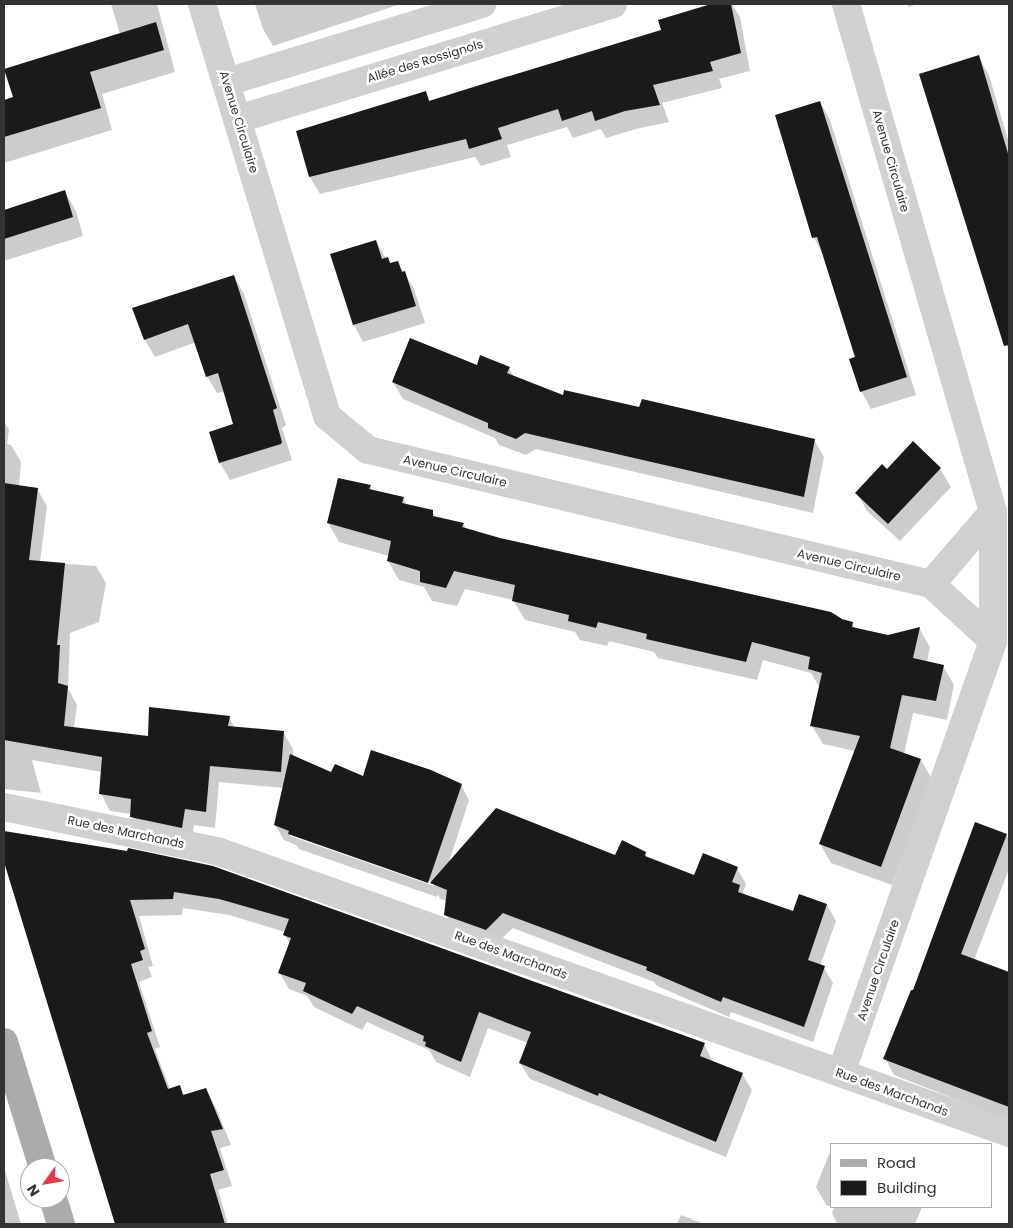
<!DOCTYPE html>
<html>
<head>
<meta charset="utf-8">
<style>
	body { margin:0 }
	#map { position:relative; width:1013px; height:1228px; overflow:hidden; background:#fff; font-family:Poppins,sans-serif }
	div>[style] { position:absolute }
	.shadow>* { inset:0; background:#0003 }
	.building>* { inset:0; background:#1a1a1a }
	.minor>* { height:28px; margin:-14px; padding:0 14px; transform-origin:14px; border-radius:14px; background:#d0d0d0 }
	.major>* { height:28px; margin:-14px; padding:0 14px; transform-origin:14px; border-radius:14px; background:#ababab }
	span { translate:-50% -50%; white-space:nowrap; text-align:center; line-height:1.15; -webkit-text-stroke:5px #fff; paint-order:stroke }
	.street-label { font-size:12px; color:#333 }
	.frame { position:absolute; inset:0; border:5px solid #333; pointer-events:none }
	.legend { position:absolute; left:830px; top:1143px; width:162px; height:65px; box-sizing:border-box; background:#fff; border:1px solid #adadad; margin:0; padding:6px 9px; list-style:none; font-size:15px; color:#333 }
	.legend li { display:flex; align-items:center; gap:10px; height:25px }
	.legend b { width:25px; border:1px solid #adadad }
	.north { position:absolute; left:20px; top:1158px; width:50px; height:50px; box-sizing:border-box; background:#fff; border:1px solid #adadad; border-radius:50%; rotate:238deg; font-size:14px; font-weight:700; line-height:20px; text-align:center; color:#333 }
	.north::after { content:''; display:block; margin:auto; width:18px; height:22px; background:#e63946; clip-path:polygon(50% 0,100% 100%,50% 72%,0 100%) }
</style>
</head>
<body>
<div id="map">
	<div class="shadow">
		<div style="clip-path:polygon(111px 4px,157px 4px,175px 72px,102px 94px,112px 130px,4px 163px,4px 101px,14px 98px,120px 34px)"></div>
		<div style="clip-path:polygon(255px 4px,401px 4px,273px 46px,263px 29px)"></div>
		<div style="clip-path:polygon(715px 4px,732px 4px,740px 17px,750px 71px,719px 79px,722px 88px,662px 103px,669px 122px,636px 129px,606px 138px,601px 129px,573px 138px,567px 127px,507px 145px,511px 157px,481px 166px,475px 157px,320px 194px,310px 177px,425px 93px,430px 102px,663px 30px,660px 21px)"></div>
		<div style="clip-path:polygon(907px 4px,918px 4px,908px 7px)"></div>
		<div style="clip-path:polygon(978px 56px,989px 75px,1009px 143px,1009px 349px,1002px 337px)"></div>
		<div style="clip-path:polygon(820px 102px,830px 120px,916px 395px,871px 409px,861px 391px,856px 358px,824px 256px,814px 238px)"></div>
		<div style="clip-path:polygon(65px 192px,76px 211px,83px 236px,4px 261px,4px 211px)"></div>
		<div style="clip-path:polygon(376px 241px,386px 259px,391px 264px,397px 262px,404px 272px,414px 289px,425px 323px,363px 342px,354px 325px,331px 255px)"></div>
		<div style="clip-path:polygon(234px 276px,244px 294px,286px 425px,282px 428px,292px 460px,230px 480px,220px 463px,235px 425px,225px 391px,217px 393px,207px 376px,196px 342px,155px 357px,145px 340px,133px 308px)"></div>
		<div style="clip-path:polygon(477px 367px,509px 368px,514px 377px,564px 396px,814px 440px,824px 457px,813px 513px,536px 449px,526px 455px,499px 445px,495px 438px,403px 399px,393px 382px)"></div>
		<div style="clip-path:polygon(evenodd,4px 421px,9px 430px,7px 444px,11px 445px,21px 462px,19px 486px,37px 489px,47px 506px,40px 562px,96px 566px,106px 583px,99px 622px,70px 633px,68px 689px,77px 705px,74px 728px,149px 737px,229px 717px,235px 728px,283px 732px,293px 749px,293px 757px,332px 773px,363px 778px,461px 785px,469px 800px,448px 865px,645px 853px,648px 859px,695px 877px,737px 868px,746px 884px,743px 892px,745px 895px,793px 913px,800px 896px,827px 905px,836px 921px,820px 966px,824px 968px,833px 983px,813px 1042px,731px 1012px,729px 1017px,657px 986px,654px 982px,513px 928px,495px 945px,455px 931px,446px 915px,447px 901px,440px 899px,438px 894px,437px 897px,299px 849px,296px 845px,284px 840px,275px 825px,283px 788px,219px 782px,215px 828px,194px 825px,192px 844px,141px 834px,131px 814px,110px 811px,101px 794px,102px 772px,32px 760px,41px 793px,4px 789px,4px 421px,290px 833px,435px 883px,434px 886px,290px 836px,290px 833px)"></div>
		<div style="clip-path:polygon(940px 469px,951px 487px,900px 541px,867px 511px,857px 493px,887px 471px)"></div>
		<div style="clip-path:polygon(370px 487px,373px 491px,403px 498px,407px 505px,432px 511px,436px 518px,463px 524px,466px 529px,500px 539px,852px 623px,855px 629px,888px 636px,919px 628px,930px 647px,927px 662px,943px 666px,954px 685px,947px 720px,913px 713px,904px 754px,921px 760px,932px 779px,892px 885px,831px 863px,820px 844px,855px 751px,823px 744px,812px 726px,820px 688px,811px 673px,763px 660px,757px 680px,658px 658px,654px 652px,609px 641px,607px 646px,580px 640px,575px 632px,525px 620px,513px 600px,465px 589px,457px 606px,432px 601px,424px 587px,399px 580px,388px 561px,389px 556px,339px 542px,328px 523px)"></div>
		<div style="clip-path:polygon(4px 832px,129px 853px,704px 1044px,713px 1062px,742px 1074px,752px 1090px,726px 1157px,530px 1079px,520px 1063px,528px 1043px,488px 1028px,470px 1077px,436px 1062px,429px 1050px,367px 1022px,362px 1030px,314px 1007px,307px 996px,289px 989px,279px 972px,290px 944px,284px 934px,285px 932px,229px 915px,183px 908px,182px 915px,139px 916px,153px 966px,148px 967px,152px 977px,139px 982px,160px 1047px,155px 1049px,170px 1089px,179px 1086px,185px 1096px,206px 1089px,215px 1106px,231px 1145px,220px 1148px,232px 1186px,218px 1190px,228px 1224px,116px 1224px,4px 859px)"></div>
		<div style="clip-path:polygon(1006px 835px,1009px 840px,1009px 869px,974px 960px,1009px 974px,1009px 1120px,894px 1075px,885px 1058px,914px 992px)"></div>
		<div style="clip-path:polygon(829px 1154px,832px 1155px,832px 1207px,922px 1207px,915px 1224px,837px 1224px,832px 1213px,834px 1208px,826px 1205px,816px 1187px)"></div>
		<div style="clip-path:polygon(4px 1167px,21px 1224px,4px 1224px)"></div>
		<div style="clip-path:polygon(681px 1215px,704px 1224px,677px 1224px)"></div>
	</div>
	<div class="building">
		<div style="clip-path:polygon(711px 4px,731px 4px,741px 53px,710px 62px,713px 71px,653px 85px,660px 105px,625px 111px,595px 121px,592px 111px,562px 121px,558px 109px,498px 128px,502px 139px,469px 149px,466px 139px,309px 177px,296px 131px,426px 91px,429px 101px,483px 84px,661px 30px,658px 20px)"></div>
		<div style="clip-path:polygon(156px 22px,164px 50px,90px 72px,101px 108px,4px 137px,4px 100px,13px 97px,4px 69px)"></div>
		<div style="clip-path:polygon(979px 55px,1009px 157px,1009px 345px,1004px 346px,919px 74px)"></div>
		<div style="clip-path:polygon(820px 101px,907px 377px,860px 392px,849px 359px,855px 357px,817px 237px,812px 238px,775px 115px)"></div>
		<div style="clip-path:polygon(65px 190px,73px 217px,4px 239px,4px 210px)"></div>
		<div style="clip-path:polygon(376px 240px,382px 259px,388px 257px,390px 263px,398px 261px,402px 272px,405px 271px,416px 306px,353px 325px,330px 254px)"></div>
		<div style="clip-path:polygon(234px 275px,277px 408px,273px 410px,282px 442px,281px 444px,219px 463px,209px 432px,233px 424px,218px 373px,206px 377px,188px 324px,144px 340px,132px 308px)"></div>
		<div style="clip-path:polygon(410px 338px,477px 365px,480px 355px,510px 367px,507px 373px,563px 395px,564px 390px,639px 407px,642px 399px,815px 439px,804px 497px,525px 433px,516px 439px,488px 428px,488px 423px,392px 382px)"></div>
		<div style="clip-path:polygon(913px 441px,941px 468px,888px 524px,855px 493px,882px 464px,887px 469px)"></div>
		<div style="clip-path:polygon(338px 478px,371px 485px,369px 489px,404px 497px,402px 503px,433px 510px,433px 516px,464px 523px,462px 527px,500px 538px,831px 612px,842px 619px,853px 622px,852px 627px,888px 635px,920px 627px,913px 658px,944px 665px,936px 701px,902px 695px,890px 748px,921px 759px,881px 867px,819px 844px,860px 736px,810px 726px,822px 673px,808px 669px,810px 657px,752px 642px,746px 662px,646px 639px,647px 634px,598px 622px,596px 628px,568px 621px,569px 615px,512px 601px,515px 585px,454px 571px,446px 588px,420px 582px,420px 571px,387px 561px,391px 541px,327px 523px)"></div>
		<div style="clip-path:polygon(4px 483px,38px 488px,29px 560px,65px 563px,57px 645px,60px 645px,58px 683px,68px 686px,64px 726px,148px 736px,149px 707px,230px 716px,228px 726px,284px 731px,281px 772px,210px 766px,206px 812px,185px 809px,182px 828px,130px 817px,131px 799px,99px 794px,102px 757px,4px 740px)"></div>
		<div style="clip-path:polygon(371px 750px,431px 770px,462px 784px,428px 883px,288px 834px,289px 831px,274px 825px,290px 754px,331px 772px,335px 764px,363px 776px)"></div>
		<div style="clip-path:polygon(496px 808px,615px 855px,622px 840px,646px 852px,645px 856px,694px 875px,703px 853px,738px 867px,732px 882px,740px 885px,738px 892px,793px 911px,799px 894px,827px 904px,808px 960px,825px 966px,804px 1027px,723px 997px,721px 1002px,646px 970px,647px 967px,503px 913px,486px 930px,444px 915px,447px 890px,430px 883px)"></div>
		<div style="clip-path:polygon(975px 822px,1007px 834px,961px 954px,1009px 972px,1009px 1107px,883px 1059px,911px 990px,913px 990px)"></div>
		<div style="clip-path:polygon(4px 831px,127px 851px,128px 848px,213px 866px,705px 1043px,700px 1056px,743px 1073px,716px 1142px,599px 1093px,598px 1096px,519px 1063px,531px 1032px,479px 1012px,461px 1062px,425px 1046px,426px 1042px,423px 1041px,424px 1036px,357px 1006px,352px 1014px,303px 991px,306px 983px,278px 973px,291px 938px,283px 935px,289px 919px,219px 899px,174px 892px,173px 899px,130px 900px,145px 949px,140px 951px,143px 960px,131px 964px,152px 1031px,147px 1033px,168px 1089px,180px 1085px,183px 1095px,206px 1088px,223px 1129px,211px 1131px,224px 1170px,210px 1174px,225px 1224px,115px 1224px,4px 862px)"></div>
	</div>
	<div class="minor">
		<div style="left:202px;top:4px;width:431px;rotate:73.1deg"></div>
		<div style="left:327px;top:416px;width:53px;rotate:39.7deg"></div>
		<div style="left:368px;top:450px;width:579px;rotate:13.39deg"></div>
		<div style="left:931px;top:584px;width:84px;rotate:42.6deg"></div>
		<div style="left:227px;top:82px;width:267px;rotate:-17deg"></div>
		<div style="left:238px;top:119px;width:392px;rotate:-17deg"></div>
		<div style="left:931px;top:584px;width:95px;rotate:-49.3deg"></div>
		<div style="left:4px;top:807px;width:217px;rotate:11.7deg"></div>
		<div style="left:217px;top:851px;width:841px;rotate:19.6deg"></div>
		<div style="left:841px;top:1073px;width:458px;rotate:-70.6deg"></div>
		<div style="left:993px;top:641px;width:129px;rotate:-90deg"></div>
		<div style="left:993px;top:512px;width:529px;rotate:-106.14deg"></div>
	</div>
	<div class="major">
		<div style="left:4px;top:1042px;width:132px;rotate:72.8deg"></div>
		<div style="left:53px;top:1198px;width:27px;rotate:73deg"></div>
	</div>
	<div class="street-label">
		<span style="left:425px;top:61px;rotate:-17deg">Allée des Rossignols</span>
		<span style="left:239px;top:122px;rotate:73deg">Avenue Circulaire</span>
		<span style="left:891px;top:161px;rotate:74deg">Avenue Circulaire</span>
		<span style="left:455px;top:471px;rotate:13deg">Avenue Circulaire</span>
		<span style="left:849px;top:565px;rotate:13deg">Avenue Circulaire</span>
		<span style="left:126px;top:832px;rotate:12deg">Rue des Marchands</span>
		<span style="left:511px;top:955px;rotate:20deg">Rue des Marchands</span>
		<span style="left:878px;top:970px;rotate:-71deg">Avenue Circulaire</span>
		<span style="left:892px;top:1092px;rotate:20deg">Rue des Marchands</span>
	</div>
	<div class="frame"></div>
	<ul class="legend">
	<li><b style="height:6px;background:#ababab"></b>Road</li>
	<li><b style="height:14px;background:#1a1a1a"></b>Building</li>
	</ul>
	<div class="north">N</div>
</div>
</body>
</html>
